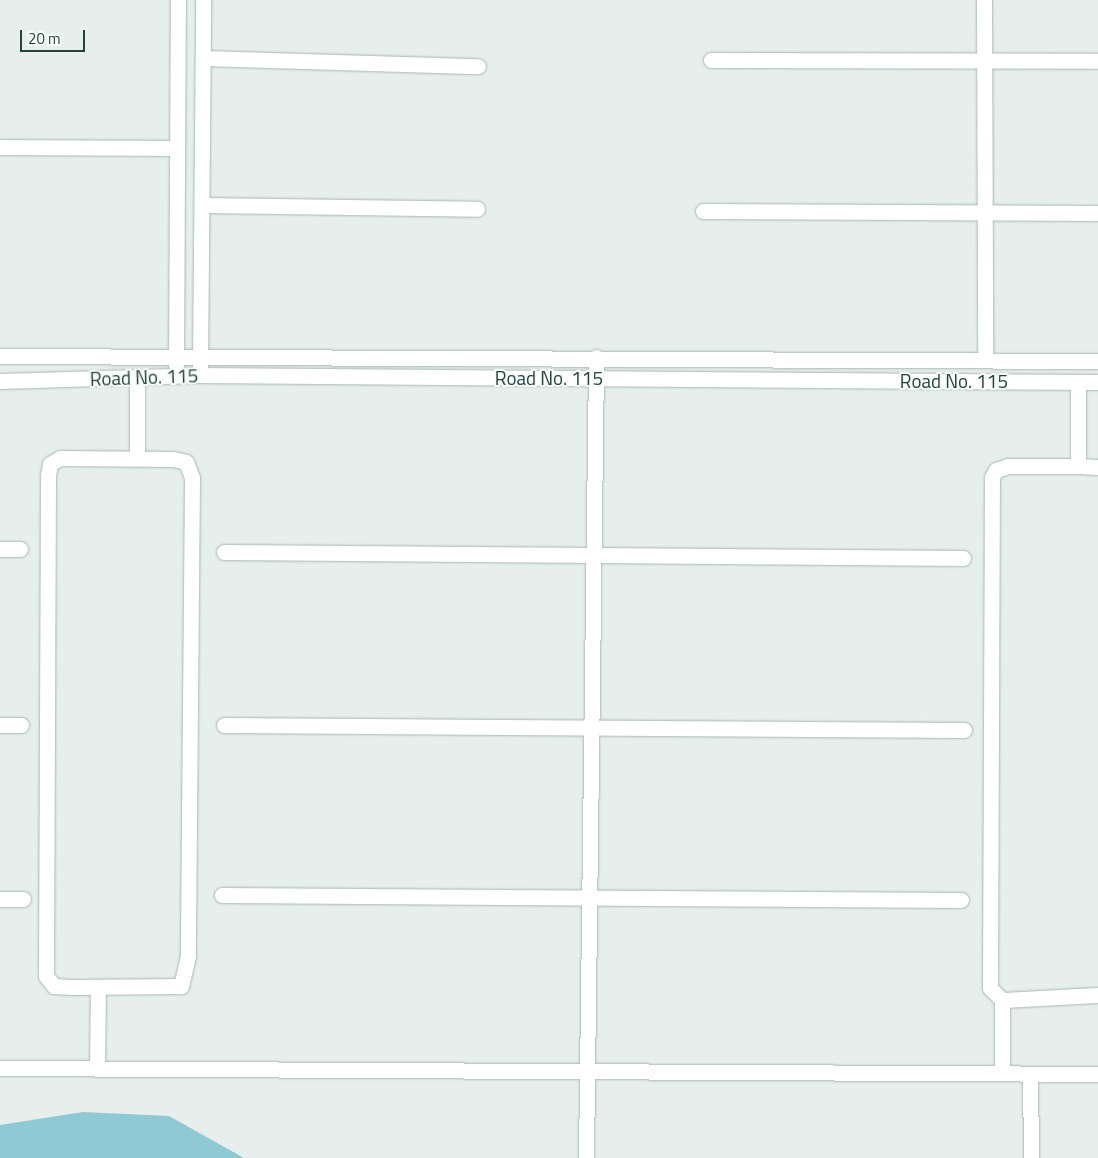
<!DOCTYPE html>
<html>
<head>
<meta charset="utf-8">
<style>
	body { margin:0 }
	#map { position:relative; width:1098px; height:1158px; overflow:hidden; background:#e6efeb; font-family:"Titillium Web",sans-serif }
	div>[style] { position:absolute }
	.water>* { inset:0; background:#8ec9d4 }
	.roads { filter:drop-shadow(0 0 1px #a8b8b2) drop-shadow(0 0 1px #a8b8b2) }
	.minor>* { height:15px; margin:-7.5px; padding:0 7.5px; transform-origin:7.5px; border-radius:7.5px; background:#fff }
	.tertiary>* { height:15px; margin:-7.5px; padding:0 7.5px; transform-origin:7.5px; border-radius:7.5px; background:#fff }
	span { translate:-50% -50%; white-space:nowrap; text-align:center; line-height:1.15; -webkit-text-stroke:4px #f7fbf9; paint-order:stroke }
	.street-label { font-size:19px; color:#24423a }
	.scale { position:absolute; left:20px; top:30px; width:65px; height:22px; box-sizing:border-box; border:2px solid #24423a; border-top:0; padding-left:6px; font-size:15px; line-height:18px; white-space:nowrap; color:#24423a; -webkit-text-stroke:4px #f7fbf9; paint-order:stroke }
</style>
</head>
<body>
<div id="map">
	<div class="water">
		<div style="clip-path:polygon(83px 1112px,169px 1116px,244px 1158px,0 1158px,0 1125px)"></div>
	</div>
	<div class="roads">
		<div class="minor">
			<div style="left:984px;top:0;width:359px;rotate:89.8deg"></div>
			<div style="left:203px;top:58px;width:275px;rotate:1.7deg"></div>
			<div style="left:711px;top:60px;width:387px;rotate:0.1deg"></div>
			<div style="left:0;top:147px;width:176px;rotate:0.3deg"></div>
			<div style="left:202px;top:205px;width:275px;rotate:0.8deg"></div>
			<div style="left:703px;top:211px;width:395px;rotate:0.3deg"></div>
			<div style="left:60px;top:458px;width:113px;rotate:0.5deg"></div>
			<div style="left:173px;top:459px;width:13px;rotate:13deg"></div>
			<div style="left:186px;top:462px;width:17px;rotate:69deg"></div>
			<div style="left:192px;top:478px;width:478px;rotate:90.5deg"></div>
			<div style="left:188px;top:956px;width:31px;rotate:103deg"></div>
			<div style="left:181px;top:986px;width:110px;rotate:179.5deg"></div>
			<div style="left:71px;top:987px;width:17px;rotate:-177deg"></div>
			<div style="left:54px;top:986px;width:13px;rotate:-129deg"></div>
			<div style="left:46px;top:976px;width:500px;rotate:-89.77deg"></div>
			<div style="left:48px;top:476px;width:12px;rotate:-81deg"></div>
			<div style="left:50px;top:464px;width:12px;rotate:-31deg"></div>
			<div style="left:137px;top:458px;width:81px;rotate:-90deg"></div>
			<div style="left:1078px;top:466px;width:20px;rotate:3deg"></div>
			<div style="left:0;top:549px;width:20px"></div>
			<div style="left:224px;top:552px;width:739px;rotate:0.47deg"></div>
			<div style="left:0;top:725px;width:21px"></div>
			<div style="left:224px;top:725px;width:740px;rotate:0.39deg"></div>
			<div style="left:222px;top:895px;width:739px;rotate:0.39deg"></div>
			<div style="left:0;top:899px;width:23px"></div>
			<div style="left:1002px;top:1000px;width:96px;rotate:-3deg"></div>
			<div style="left:0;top:1068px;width:1098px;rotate:0.31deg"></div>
			<div style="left:97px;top:1069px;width:82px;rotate:-89.3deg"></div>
			<div style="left:1002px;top:1073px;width:73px;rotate:-90deg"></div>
			<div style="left:1002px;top:1000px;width:17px;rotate:-135deg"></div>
			<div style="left:990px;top:988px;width:511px;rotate:-89.78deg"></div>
			<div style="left:992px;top:477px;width:8px;rotate:-60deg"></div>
			<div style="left:996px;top:470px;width:13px;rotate:-18deg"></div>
			<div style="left:1008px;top:466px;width:70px"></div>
			<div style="left:1078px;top:466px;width:84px;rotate:-90deg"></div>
			<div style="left:1030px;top:1074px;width:84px;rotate:89.3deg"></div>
			<div style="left:586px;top:1158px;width:801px;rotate:-89.28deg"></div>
		</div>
		<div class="tertiary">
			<div style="left:0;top:356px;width:1098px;rotate:0.26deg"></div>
			<div style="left:176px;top:365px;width:365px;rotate:-89.7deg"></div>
			<div style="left:200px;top:366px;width:366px;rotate:-89.5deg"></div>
			<div style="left:0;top:381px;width:198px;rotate:-1.7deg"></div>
			<div style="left:198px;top:375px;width:900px;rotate:0.45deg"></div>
		</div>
	</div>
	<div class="street-label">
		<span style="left:144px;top:377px;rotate:-2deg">Road No. 115</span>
		<span style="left:549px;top:378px">Road No. 115</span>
		<span style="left:954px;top:381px">Road No. 115</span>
	</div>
	<div class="scale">20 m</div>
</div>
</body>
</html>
